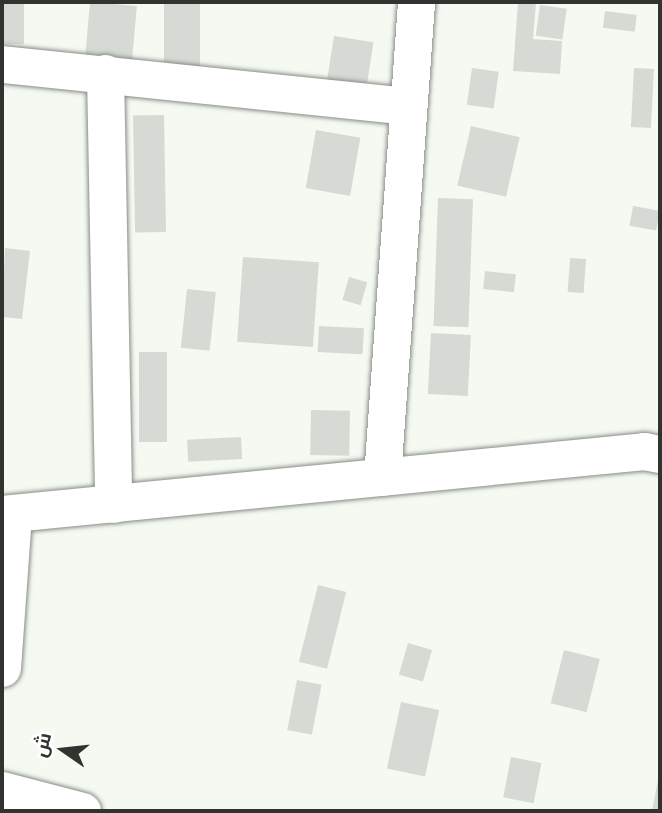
<!DOCTYPE html>
<html>
<head>
<meta charset="utf-8">
<style>
	body { margin:0 }
	#map { position:relative; width:662px; height:813px; overflow:hidden; background:#f4f9f2; font-family:"Space Grotesk",Cairo,sans-serif }
	div>[style] { position:absolute }
	.building>* { inset:0; background:#d5dad4; transform-origin:0 0 }
	.roads { filter:drop-shadow(0 0 2px #898d87) drop-shadow(0 0 2px #898d87) }
	.minor>* { height:37px; margin:-18.5px; padding:0 18.5px; transform-origin:18.5px; border-radius:18.5px; background:#fff }
	span { translate:-50% -50%; white-space:nowrap; text-align:center; line-height:1.15; -webkit-text-stroke:6px #fff; paint-order:stroke }
	.frame { position:absolute; inset:0; border:4px solid #313331; pointer-events:none }
	.north { position:absolute; left:28px; top:715px; width:70px; height:70px; -webkit-text-stroke:5px #fff; paint-order:stroke; rotate:284deg; font-size:19px; font-weight:700; line-height:28px; text-align:center; color:#313331 }
	.north::after { content:''; display:block; margin:auto; width:24px; height:32px; background:#313331; clip-path:polygon(50% 0,100% 100%,50% 72%,0 100%) }
</style>
</head>
<body>
<div id="map">
	<div class="building">
		<div style="left:2px;top:2px;width:22px;height:42px"></div>
		<div style="left:90px;top:2px;width:47px;height:64px;rotate:5deg"></div>
		<div style="left:164px;top:2px;width:36px;height:67px"></div>
		<div style="clip-path:polygon(518px 2px,536px 3px,533px 39px,562px 41px,560px 74px,513px 71px)"></div>
		<div style="left:540px;top:5px;width:27px;height:31px;rotate:8deg"></div>
		<div style="left:605px;top:11px;width:32px;height:17px;rotate:7deg"></div>
		<div style="left:334px;top:36px;width:40px;height:50px;rotate:9deg"></div>
		<div style="left:472px;top:68px;width:27px;height:37px;rotate:8deg"></div>
		<div style="left:634px;top:68px;width:20px;height:59px;rotate:3deg"></div>
		<div style="left:164px;top:115px;width:117px;height:31px;rotate:89deg"></div>
		<div style="left:471px;top:126px;width:50px;height:61px;rotate:13deg"></div>
		<div style="left:316px;top:130px;width:45px;height:59px;rotate:10deg"></div>
		<div style="left:438px;top:198px;width:35px;height:128px;rotate:2deg"></div>
		<div style="left:633px;top:206px;width:27px;height:20px;rotate:10deg"></div>
		<div style="clip-path:polygon(5px 248px,30px 251px,22px 319px,2px 317px)"></div>
		<div style="left:243px;top:257px;width:76px;height:85px;rotate:4deg"></div>
		<div style="left:570px;top:258px;width:16px;height:34px;rotate:4deg"></div>
		<div style="left:485px;top:271px;width:31px;height:18px;rotate:6deg"></div>
		<div style="left:349px;top:277px;width:19px;height:24px;rotate:16deg"></div>
		<div style="left:187px;top:289px;width:29px;height:59px;rotate:6deg"></div>
		<div style="left:319px;top:326px;width:45px;height:26px;rotate:3deg"></div>
		<div style="left:431px;top:333px;width:40px;height:61px;rotate:3deg"></div>
		<div style="left:139px;top:352px;width:28px;height:90px"></div>
		<div style="left:311px;top:410px;width:39px;height:45px;rotate:1deg"></div>
		<div style="left:241px;top:437px;width:22px;height:54px;rotate:87deg"></div>
		<div style="left:318px;top:585px;width:29px;height:79px;rotate:14deg"></div>
		<div style="left:408px;top:643px;width:25px;height:33px;rotate:16deg"></div>
		<div style="left:564px;top:650px;width:37px;height:55px;rotate:14deg"></div>
		<div style="left:297px;top:680px;width:25px;height:51px;rotate:11deg"></div>
		<div style="left:401px;top:702px;width:39px;height:68px;rotate:12deg"></div>
		<div style="left:511px;top:757px;width:31px;height:41px;rotate:11deg"></div>
		<div style="clip-path:polygon(659px 775px,660px 811px,652px 811px)"></div>
	</div>
	<div class="roads">
		<div class="minor">
			<div style="left:2px;top:64px;width:408px;rotate:5.9deg"></div>
			<div style="left:105px;top:73px;width:431px;rotate:88.9deg"></div>
			<div style="left:382px;top:477px;width:476px;rotate:-85.9deg"></div>
			<div style="left:2px;top:514px;width:645px;rotate:-5.6deg"></div>
			<div style="left:644px;top:451px;width:16px;rotate:11deg"></div>
			<div style="left:2px;top:668px;width:155px;rotate:-85.9deg"></div>
			<div style="left:2px;top:790px;width:83px;rotate:14.7deg"></div>
		</div>
	</div>
	<div class="frame"></div>
	<div class="north">ش</div>
</div>
</body>
</html>
